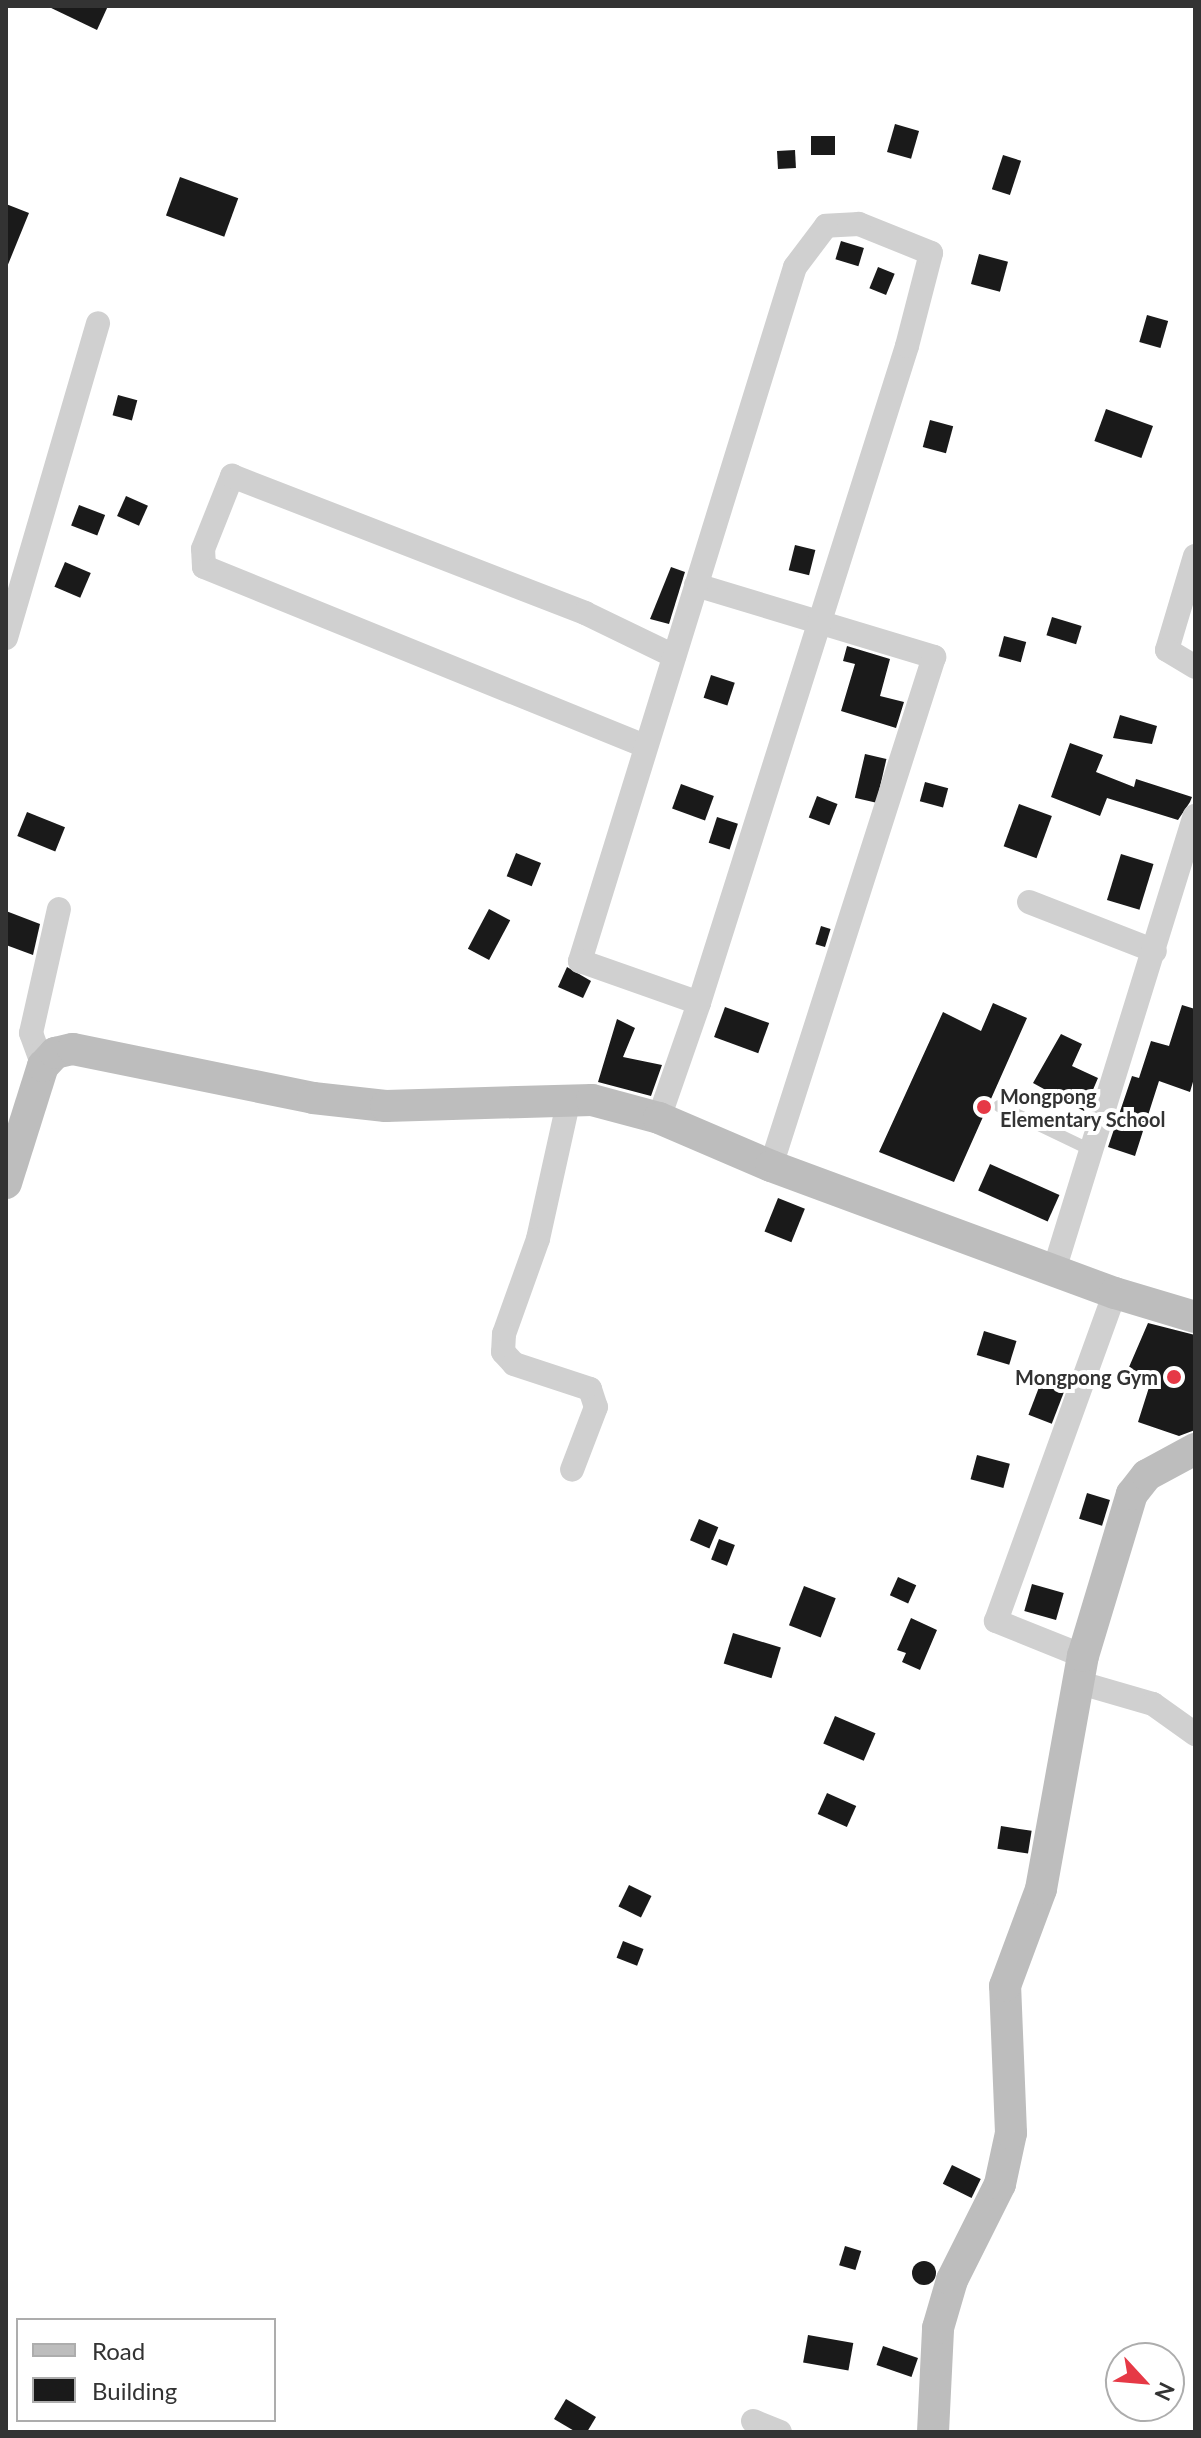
<!DOCTYPE html>
<html>
<head>
<meta charset="utf-8">
<style>
	body { margin:0 }
	#map { position:relative; width:1201px; height:2438px; overflow:hidden; background:#fff; font-family:Lato,sans-serif }
	div>[style] { position:absolute }
	.building>* { inset:0; background:#1a1a1a; transform-origin:0 0 }
	.round { border-radius:50% }
	.lane>* { height:12px; margin:-6px; padding:0 6px; transform-origin:6px; border-radius:6px; background:#d0d0d0 }
	.street>* { height:24px; margin:-12px; padding:0 12px; transform-origin:12px; border-radius:12px; background:#d0d0d0 }
	.secondary>* { height:32px; margin:-16px; padding:0 16px; transform-origin:16px; border-radius:16px; background:#bdbdbd }
	.dots>* { width:22px; height:22px; translate:-50% -50%; box-sizing:border-box; border:4px solid #fff; border-radius:50% }
	span { translate:-50% -50%; white-space:nowrap; text-align:center; line-height:1.15; -webkit-text-stroke:8px #fff; paint-order:stroke }
	.poi-label { font-size:20px; color:#333; font-weight:700 }
	.left { translate:0 -50%; text-align:left }
	.right { translate:-100% -50%; text-align:right }
	.frame { position:absolute; inset:0; border:8px solid #333; pointer-events:none }
	.legend { position:absolute; left:16px; top:2318px; width:260px; height:104px; box-sizing:border-box; background:#fff; border:2px solid #adadad; margin:0; padding:10px 14px; list-style:none; font-size:24px; color:#333 }
	.legend li { display:flex; align-items:center; gap:16px; height:40px }
	.legend b { width:40px; border:2px solid #adadad }
	.north { position:absolute; left:1105px; top:2342px; width:80px; height:80px; box-sizing:border-box; background:#fff; border:2px solid #adadad; border-radius:50%; rotate:116deg; font-size:22px; font-weight:700; line-height:32px; text-align:center; color:#333 }
	.north::after { content:''; display:block; margin:auto; width:28px; height:36px; background:#e63946; clip-path:polygon(50% 0,100% 100%,50% 72%,0 100%) }
</style>
</head>
<body>
<div id="map">
	<div class="building">
		<div style="clip-path:polygon(47px 6px,108px 6px,97px 30px)"></div>
		<div style="left:895px;top:124px;width:25px;height:29px;rotate:16deg"></div>
		<div style="left:835px;top:136px;width:19px;height:24px;rotate:90deg"></div>
		<div style="left:795px;top:150px;width:18px;height:18px;rotate:87deg"></div>
		<div style="left:1003px;top:155px;width:19px;height:36px;rotate:18deg"></div>
		<div style="left:180px;top:177px;width:62px;height:41px;rotate:20deg"></div>
		<div style="clip-path:polygon(6px 204px,29px 213px,7px 267px,6px 267px)"></div>
		<div style="left:841px;top:241px;width:24px;height:19px;rotate:17deg"></div>
		<div style="left:979px;top:254px;width:30px;height:31px;rotate:15deg"></div>
		<div style="left:878px;top:267px;width:18px;height:23px;rotate:22deg"></div>
		<div style="left:1147px;top:315px;width:22px;height:28px;rotate:16deg"></div>
		<div style="left:118px;top:395px;width:20px;height:21px;rotate:15deg"></div>
		<div style="left:1106px;top:409px;width:50px;height:34px;rotate:20deg"></div>
		<div style="left:930px;top:420px;width:24px;height:28px;rotate:15deg"></div>
		<div style="left:126px;top:496px;width:24px;height:22px;rotate:24deg"></div>
		<div style="left:79px;top:505px;width:28px;height:22px;rotate:21deg"></div>
		<div style="left:795px;top:545px;width:21px;height:26px;rotate:14deg"></div>
		<div style="left:65px;top:562px;width:28px;height:27px;rotate:23deg"></div>
		<div style="clip-path:polygon(671px 567px,685px 572px,669px 624px,650px 619px)"></div>
		<div style="left:1052px;top:617px;width:31px;height:19px;rotate:17deg"></div>
		<div style="left:1004px;top:636px;width:23px;height:21px;rotate:15deg"></div>
		<div style="clip-path:polygon(847px 646px,890px 659px,880px 696px,904px 702px,896px 728px,841px 711px,855px 664px,843px 661px)"></div>
		<div style="left:711px;top:675px;width:25px;height:24px;rotate:18deg"></div>
		<div style="clip-path:polygon(1120px 715px,1157px 726px,1152px 744px,1113px 738px)"></div>
		<div style="clip-path:polygon(1070px 743px,1103px 755px,1096px 772px,1134px 787px,1136px 779px,1192px 797px,1190px 802px,1178px 820px,1107px 798px,1100px 816px,1051px 797px)"></div>
		<div style="left:865px;top:754px;width:22px;height:45px;rotate:13deg"></div>
		<div style="left:925px;top:782px;width:24px;height:20px;rotate:15deg"></div>
		<div style="left:681px;top:784px;width:35px;height:26px;rotate:20deg"></div>
		<div style="left:817px;top:796px;width:22px;height:23px;rotate:21deg"></div>
		<div style="left:1019px;top:804px;width:35px;height:45px;rotate:20deg"></div>
		<div style="left:27px;top:812px;width:41px;height:26px;rotate:22deg"></div>
		<div style="left:717px;top:817px;width:22px;height:27px;rotate:18deg"></div>
		<div style="left:516px;top:853px;width:27px;height:25px;rotate:22deg"></div>
		<div style="left:1121px;top:854px;width:34px;height:48px;rotate:17deg"></div>
		<div style="left:489px;top:909px;width:24px;height:45px;rotate:28deg"></div>
		<div style="clip-path:polygon(6px 911px,40px 924px,33px 955px,6px 945px)"></div>
		<div style="left:821px;top:926px;width:10px;height:19px;rotate:17deg"></div>
		<div style="clip-path:polygon(567px 967px,591px 981px,583px 998px,558px 987px)"></div>
		<div style="clip-path:polygon(993px 1003px,1027px 1018px,954px 1182px,879px 1152px,943px 1012px,981px 1031px)"></div>
		<div style="clip-path:polygon(1182px 1005px,1195px 1009px,1195px 1075px,1190px 1092px,1159px 1081px,1135px 1156px,1108px 1147px,1132px 1076px,1139px 1078px,1151px 1041px,1169px 1046px)"></div>
		<div style="left:725px;top:1007px;width:47px;height:32px;rotate:20deg"></div>
		<div style="clip-path:polygon(617px 1019px,635px 1028px,623px 1057px,662px 1065px,651px 1096px,598px 1082px)"></div>
		<div style="clip-path:polygon(1061px 1034px,1082px 1044px,1072px 1066px,1098px 1078px,1084px 1111px,1033px 1083px)"></div>
		<div style="left:990px;top:1164px;width:76px;height:29px;rotate:24deg"></div>
		<div style="left:778px;top:1198px;width:29px;height:36px;rotate:22deg"></div>
		<div style="clip-path:polygon(1148px 1323px,1195px 1335px,1195px 1430px,1179px 1436px,1138px 1422px,1151px 1381px,1126px 1374px)"></div>
		<div style="left:984px;top:1331px;width:34px;height:25px;rotate:17deg"></div>
		<div style="left:1041px;top:1382px;width:25px;height:35px;rotate:21deg"></div>
		<div style="left:977px;top:1455px;width:34px;height:25px;rotate:15deg"></div>
		<div style="left:1087px;top:1493px;width:24px;height:27px;rotate:17deg"></div>
		<div style="left:699px;top:1519px;width:21px;height:23px;rotate:23deg"></div>
		<div style="left:719px;top:1539px;width:17px;height:22px;rotate:21deg"></div>
		<div style="left:898px;top:1577px;width:20px;height:20px;rotate:24deg"></div>
		<div style="left:1032px;top:1584px;width:33px;height:28px;rotate:16deg"></div>
		<div style="left:804px;top:1586px;width:34px;height:42px;rotate:21deg"></div>
		<div style="clip-path:polygon(911px 1618px,937px 1630px,920px 1670px,902px 1662px,906px 1653px,897px 1650px)"></div>
		<div style="left:733px;top:1633px;width:50px;height:32px;rotate:17deg"></div>
		<div style="left:835px;top:1716px;width:44px;height:30px;rotate:23deg"></div>
		<div style="left:827px;top:1793px;width:32px;height:23px;rotate:24deg"></div>
		<div style="left:1001px;top:1826px;width:31px;height:23px;rotate:9deg"></div>
		<div style="left:629px;top:1885px;width:25px;height:24px;rotate:26deg"></div>
		<div style="left:623px;top:1941px;width:22px;height:18px;rotate:21deg"></div>
		<div style="left:952px;top:2165px;width:32px;height:21px;rotate:26deg"></div>
		<div style="left:845px;top:2246px;width:17px;height:20px;rotate:17deg"></div>
		<div class="round" style="left:912px;top:2261px;width:24px;height:24px"></div>
		<div style="left:808px;top:2335px;width:46px;height:28px;rotate:10deg"></div>
		<div style="left:883px;top:2346px;width:37px;height:20px;rotate:19deg"></div>
		<div style="clip-path:polygon(566px 2399px,596px 2417px,587px 2432px,576px 2432px,554px 2419px)"></div>
	</div>
	<div class="lane">
		<div style="left:999px;top:1106px;width:102px;rotate:25.6deg"></div>
	</div>
	<div class="street">
		<div style="left:1195px;top:556px;width:98px;rotate:106.6deg"></div>
		<div style="left:1167px;top:650px;width:33px;rotate:31deg"></div>
		<div style="left:696px;top:585px;width:249px;rotate:16.8deg"></div>
		<div style="left:934px;top:657px;width:534px;rotate:107.76deg"></div>
		<div style="left:6px;top:638px;width:328px;rotate:-73.7deg"></div>
		<div style="left:645px;top:746px;width:476px;rotate:-157.9deg"></div>
		<div style="left:204px;top:567px;width:18px;rotate:-93deg"></div>
		<div style="left:203px;top:549px;width:79px;rotate:-68.3deg"></div>
		<div style="left:232px;top:476px;width:379px;rotate:21.2deg"></div>
		<div style="left:585px;top:613px;width:99px;rotate:25.8deg"></div>
		<div style="left:1029px;top:902px;width:135px;rotate:21.3deg"></div>
		<div style="left:43px;top:1066px;width:35px;rotate:-110deg"></div>
		<div style="left:31px;top:1033px;width:127px;rotate:-77.3deg"></div>
		<div style="left:569px;top:1099px;width:143px;rotate:102.5deg"></div>
		<div style="left:538px;top:1239px;width:101px;rotate:109.7deg"></div>
		<div style="left:504px;top:1334px;width:18px;rotate:93deg"></div>
		<div style="left:503px;top:1352px;width:16px;rotate:47deg"></div>
		<div style="left:514px;top:1364px;width:80px;rotate:18.2deg"></div>
		<div style="left:590px;top:1389px;width:19px;rotate:72deg"></div>
		<div style="left:596px;top:1407px;width:67px;rotate:110.9deg"></div>
		<div style="left:659px;top:1118px;width:122px;rotate:-70.8deg"></div>
		<div style="left:699px;top:1003px;width:689px;rotate:-72.43deg"></div>
		<div style="left:907px;top:346px;width:96px;rotate:-75.5deg"></div>
		<div style="left:931px;top:253px;width:78px;rotate:-158.1deg"></div>
		<div style="left:859px;top:224px;width:33px;rotate:177deg"></div>
		<div style="left:826px;top:226px;width:51px;rotate:127.1deg"></div>
		<div style="left:795px;top:267px;width:727px;rotate:107.21deg"></div>
		<div style="left:580px;top:961px;width:126px;rotate:19.4deg"></div>
		<div style="left:1055px;top:1267px;width:472px;rotate:-72.8deg"></div>
		<div style="left:1083px;top:1656px;width:94px;rotate:-158.1deg"></div>
		<div style="left:996px;top:1621px;width:349px;rotate:-70.1deg"></div>
		<div style="left:1077px;top:1682px;width:79px;rotate:16.1deg"></div>
		<div style="left:1153px;top:1704px;width:52px;rotate:35.5deg"></div>
		<div style="left:753px;top:2421px;width:29px;rotate:22deg"></div>
	</div>
	<div class="secondary">
		<div style="left:6px;top:1183px;width:123px;rotate:-72.5deg"></div>
		<div style="left:43px;top:1066px;width:18px;rotate:-47deg"></div>
		<div style="left:55px;top:1053px;width:18px;rotate:-13deg"></div>
		<div style="left:73px;top:1049px;width:245px;rotate:11.5deg"></div>
		<div style="left:313px;top:1098px;width:73px;rotate:6.3deg"></div>
		<div style="left:386px;top:1106px;width:206px;rotate:-1.7deg"></div>
		<div style="left:592px;top:1100px;width:69px;rotate:15deg"></div>
		<div style="left:659px;top:1118px;width:122px;rotate:23.2deg"></div>
		<div style="left:771px;top:1166px;width:367px;rotate:20.3deg"></div>
		<div style="left:1115px;top:1293px;width:84px;rotate:16.7deg"></div>
		<div style="left:933px;top:2432px;width:104px;rotate:-87.2deg"></div>
		<div style="left:938px;top:2328px;width:50px;rotate:-73.7deg"></div>
		<div style="left:952px;top:2280px;width:107px;rotate:-63.4deg"></div>
		<div style="left:1000px;top:2184px;width:52px;rotate:-77.8deg"></div>
		<div style="left:1011px;top:2133px;width:147px;rotate:-92.3deg"></div>
		<div style="left:1005px;top:1986px;width:103px;rotate:-69.6deg"></div>
		<div style="left:1041px;top:1889px;width:237px;rotate:-79.8deg"></div>
		<div style="left:1083px;top:1656px;width:169px;rotate:-73.2deg"></div>
		<div style="left:1132px;top:1494px;width:24px;rotate:-52deg"></div>
		<div style="left:1147px;top:1475px;width:55px;rotate:-28.4deg"></div>
	</div>
	<div class="dots">
		<div style="left:984px;top:1107px;background:#e63946"></div>
		<div style="left:1174px;top:1377px;background:#e63946"></div>
	</div>
	<div class="poi-label">
		<span class="left" style="left:1000px;top:1108px">Mongpong<br>Elementary School</span>
		<span class="right" style="left:1158px;top:1377px">Mongpong Gym</span>
	</div>
	<div class="frame"></div>
	<ul class="legend">
	<li><b style="height:10px;background:#bdbdbd"></b>Road</li>
	<li><b style="height:22px;background:#1a1a1a"></b>Building</li>
	</ul>
	<div class="north">N</div>
</div>
</body>
</html>
